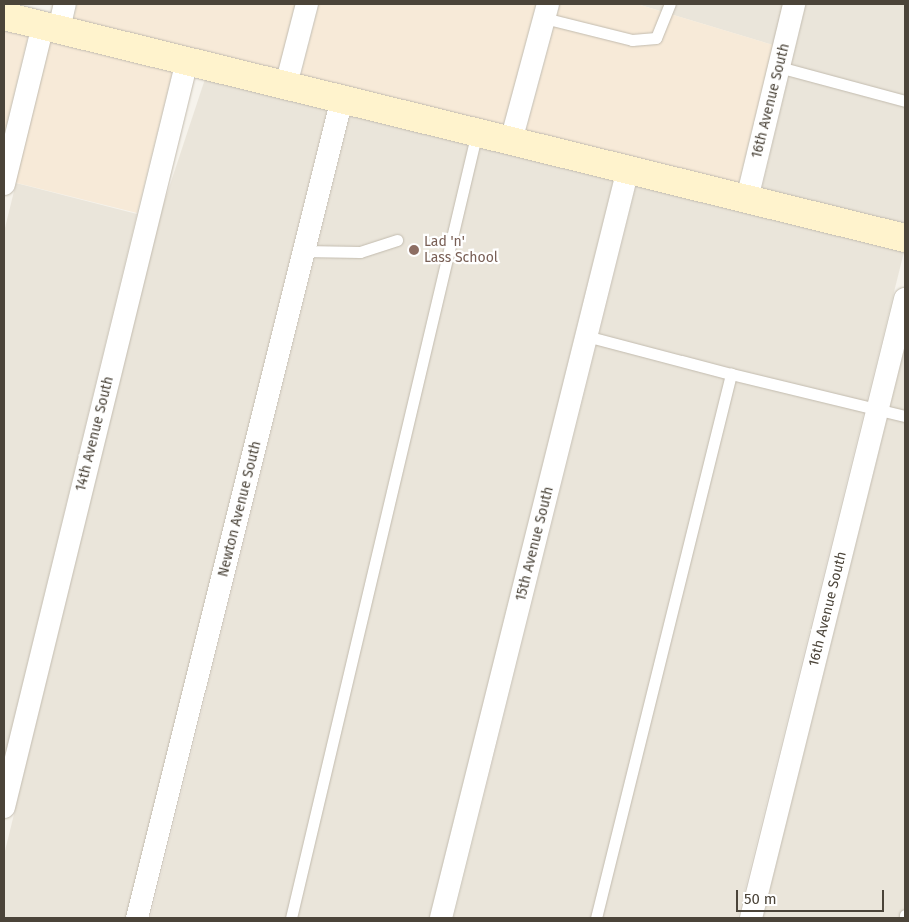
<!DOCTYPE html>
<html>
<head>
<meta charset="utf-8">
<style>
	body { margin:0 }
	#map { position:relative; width:909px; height:922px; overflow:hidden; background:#f6f3ec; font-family:"Fira Sans",sans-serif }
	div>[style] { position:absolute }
	.residential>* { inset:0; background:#eae5da; transform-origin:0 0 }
	.commercial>* { inset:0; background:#f7ead8; transform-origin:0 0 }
	.roads { filter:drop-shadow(0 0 1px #c2bbae) drop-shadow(0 0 1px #c2bbae) }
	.lane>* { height:11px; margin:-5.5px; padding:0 5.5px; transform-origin:5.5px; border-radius:5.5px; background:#fff }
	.street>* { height:22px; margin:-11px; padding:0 11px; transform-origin:11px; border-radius:11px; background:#fff }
	.secondary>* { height:28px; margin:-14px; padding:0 14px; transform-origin:14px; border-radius:14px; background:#fff3cd }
	.dots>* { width:14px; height:14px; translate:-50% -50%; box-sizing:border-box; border:2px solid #fff; border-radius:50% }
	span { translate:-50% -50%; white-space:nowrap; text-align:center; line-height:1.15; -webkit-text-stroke:4.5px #fff; paint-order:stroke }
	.street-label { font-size:14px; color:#4b4439 }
	.education-label { font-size:14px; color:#785e54 }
	.left { translate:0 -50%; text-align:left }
	.frame { position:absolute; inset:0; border:5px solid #4b4439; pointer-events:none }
	.scale { position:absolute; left:736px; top:890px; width:148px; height:22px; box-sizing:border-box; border:2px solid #4b4439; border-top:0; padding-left:6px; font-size:15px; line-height:18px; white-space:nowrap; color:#4b4439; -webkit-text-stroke:4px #fff; paint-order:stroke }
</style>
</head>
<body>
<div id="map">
	<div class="residential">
		<div style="clip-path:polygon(637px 4px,783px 4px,773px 45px)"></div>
		<div style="clip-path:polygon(806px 4px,905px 4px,905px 227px,761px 192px)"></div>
		<div style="clip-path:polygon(206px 76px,328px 106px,126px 918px,4px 918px,4px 855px,163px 206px)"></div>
		<div style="left:351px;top:112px;width:271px;height:831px;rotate:14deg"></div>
		<div style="left:637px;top:182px;width:276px;height:759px;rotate:14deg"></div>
		<div style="clip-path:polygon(16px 183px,137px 214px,4px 759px,4px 232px)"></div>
		<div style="clip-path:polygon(905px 347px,905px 918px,763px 918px)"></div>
	</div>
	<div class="commercial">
		<div style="clip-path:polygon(77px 4px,295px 4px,278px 73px,73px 22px)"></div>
		<div style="clip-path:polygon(319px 4px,536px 4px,503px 128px,300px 78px)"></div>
		<div style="clip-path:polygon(560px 4px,637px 4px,773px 45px,738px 186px,525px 134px)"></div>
		<div style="clip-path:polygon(4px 26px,29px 32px,4px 136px)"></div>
		<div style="left:51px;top:38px;width:126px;height:149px;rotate:14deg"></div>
	</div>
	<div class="roads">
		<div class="lane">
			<div style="left:544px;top:18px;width:91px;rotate:14deg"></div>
			<div style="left:632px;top:40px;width:24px;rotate:-5deg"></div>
			<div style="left:656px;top:38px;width:37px;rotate:-68deg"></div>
			<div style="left:779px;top:67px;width:131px;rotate:15.1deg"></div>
			<div style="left:304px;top:251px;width:56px;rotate:1deg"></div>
			<div style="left:360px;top:252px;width:39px;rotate:-18deg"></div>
			<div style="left:586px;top:336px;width:150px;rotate:14.7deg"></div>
			<div style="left:291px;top:918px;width:808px;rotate:-76.69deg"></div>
			<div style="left:596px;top:918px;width:561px;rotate:-76.06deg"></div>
			<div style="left:731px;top:374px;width:179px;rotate:13.6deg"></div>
			<div style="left:905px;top:918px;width:3px;rotate:-90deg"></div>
		</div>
		<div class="street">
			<div style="left:59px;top:29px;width:26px;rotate:-77deg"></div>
			<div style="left:286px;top:85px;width:84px;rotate:-75.5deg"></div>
			<div style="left:511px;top:141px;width:142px;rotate:-74.9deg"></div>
			<div style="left:4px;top:184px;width:164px;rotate:-76.2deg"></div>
			<div style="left:747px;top:199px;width:201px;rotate:-76.4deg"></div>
			<div style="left:4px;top:807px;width:768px;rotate:-76.22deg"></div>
			<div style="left:137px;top:918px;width:844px;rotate:-75.95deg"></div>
			<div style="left:441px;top:918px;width:772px;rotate:-75.98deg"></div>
			<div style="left:751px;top:918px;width:638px;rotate:-76.03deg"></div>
		</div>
		<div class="secondary">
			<div style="left:4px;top:16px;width:928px;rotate:13.84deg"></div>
		</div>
	</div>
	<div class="dots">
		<div style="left:414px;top:250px;background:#8d6e63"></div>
	</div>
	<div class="street-label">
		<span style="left:771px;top:101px;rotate:-76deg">16th Avenue South</span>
		<span style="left:95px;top:434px;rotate:-76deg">14th Avenue South</span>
		<span style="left:240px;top:509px;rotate:-76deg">Newton Avenue South</span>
		<span style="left:535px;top:544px;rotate:-76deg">15th Avenue South</span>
		<span style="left:828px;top:609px;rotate:-76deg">16th Avenue South</span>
	</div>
	<div class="education-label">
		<span class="left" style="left:424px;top:250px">Lad 'n'<br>Lass School</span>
	</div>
	<div class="frame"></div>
	<div class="scale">50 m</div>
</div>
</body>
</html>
